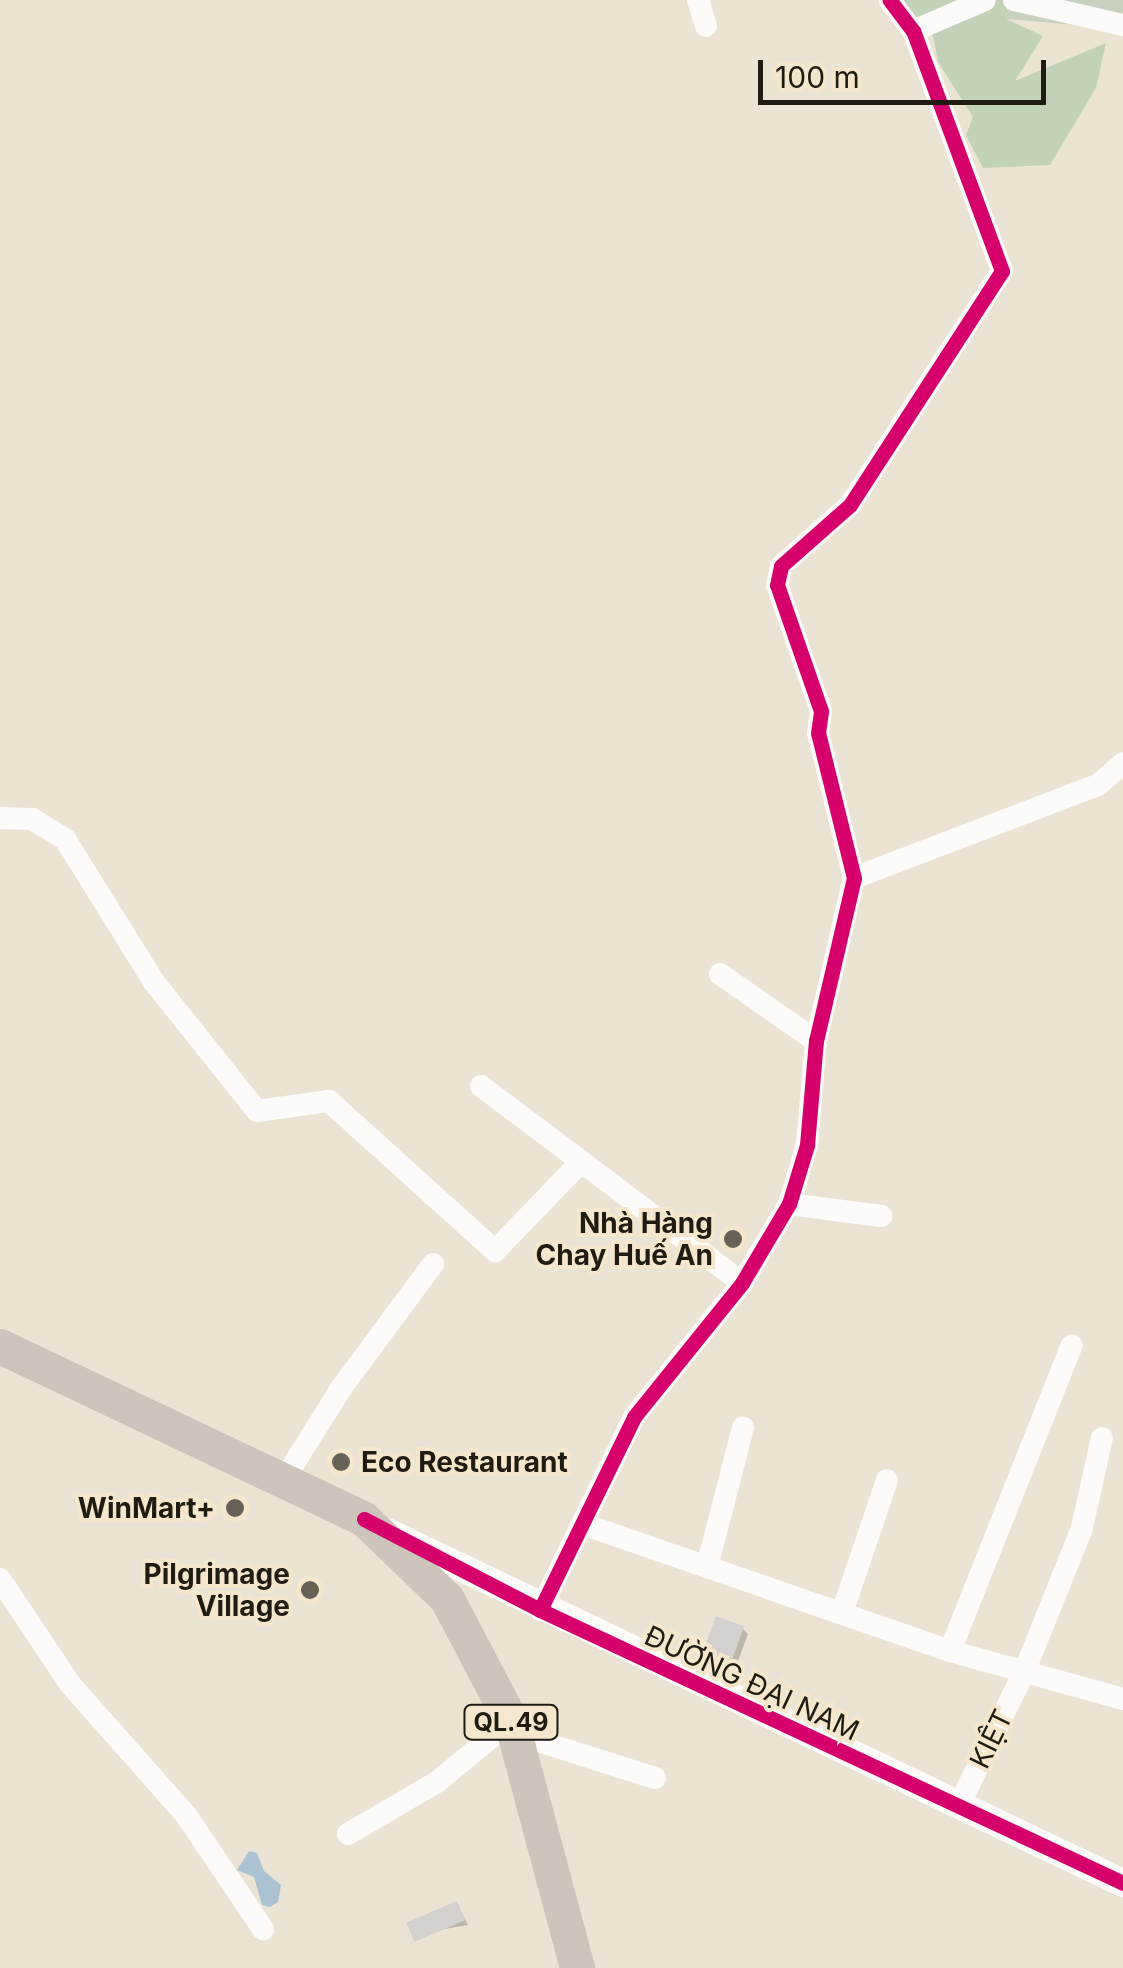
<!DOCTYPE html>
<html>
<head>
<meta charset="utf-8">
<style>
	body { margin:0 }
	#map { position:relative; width:1123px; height:1968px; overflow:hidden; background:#ebe4d4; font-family:Inter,sans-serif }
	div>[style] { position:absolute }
	.green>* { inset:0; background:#c7d1bd }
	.forest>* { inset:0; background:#c2d2b9 }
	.water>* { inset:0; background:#aac2d1 }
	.shadow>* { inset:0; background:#0003 }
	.building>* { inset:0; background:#d3d0ce; transform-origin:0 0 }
	.minor>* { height:22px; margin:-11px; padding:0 11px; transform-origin:11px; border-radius:11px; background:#fcfbf9 }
	.tertiary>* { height:28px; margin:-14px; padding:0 14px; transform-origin:14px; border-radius:14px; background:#fcfbf9 }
	.trunk>* { height:35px; margin:-17.5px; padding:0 17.5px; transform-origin:17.5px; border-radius:17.5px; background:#cdc5bb }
	.cycleway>* { height:15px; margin:-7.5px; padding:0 7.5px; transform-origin:7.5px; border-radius:7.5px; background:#d6006c }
	.dots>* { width:28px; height:28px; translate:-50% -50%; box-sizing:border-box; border:5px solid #f4e7cb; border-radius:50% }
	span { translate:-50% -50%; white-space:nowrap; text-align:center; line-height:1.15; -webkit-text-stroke:8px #f4e7cb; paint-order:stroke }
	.shield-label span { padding:2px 8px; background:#f4e7cb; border:2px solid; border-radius:8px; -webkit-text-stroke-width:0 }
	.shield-label { font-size:25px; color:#201c11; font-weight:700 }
	.poi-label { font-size:28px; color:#201c11; font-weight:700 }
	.right { translate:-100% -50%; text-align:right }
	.left { translate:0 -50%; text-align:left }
	.street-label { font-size:28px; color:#201c11 }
	.scale { position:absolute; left:758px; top:60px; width:288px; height:45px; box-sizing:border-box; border:5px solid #201c11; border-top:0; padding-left:12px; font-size:30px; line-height:35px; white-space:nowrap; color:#201c11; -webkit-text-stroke:8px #f4e7cb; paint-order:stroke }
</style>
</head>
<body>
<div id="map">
	<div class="green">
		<div style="clip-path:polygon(1008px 0,1123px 0,1123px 29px,1006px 19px)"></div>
	</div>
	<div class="forest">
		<div style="clip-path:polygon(890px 0,1008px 0,1006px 19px,1043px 36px,1015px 81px,1106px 43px,1096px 88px,1050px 165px,983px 168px,966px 135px,973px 117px,938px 62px,933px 36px,898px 14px)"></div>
	</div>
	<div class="water">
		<div style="clip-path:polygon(249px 1851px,257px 1853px,264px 1871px,281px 1885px,278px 1902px,270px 1907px,262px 1905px,254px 1877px,237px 1870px)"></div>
	</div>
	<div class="shadow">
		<div style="clip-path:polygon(742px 1628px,748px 1634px,733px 1674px,703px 1659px)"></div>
		<div style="clip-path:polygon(456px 1903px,468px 1925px,415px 1934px,409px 1928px)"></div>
	</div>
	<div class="building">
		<div style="left:716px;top:1616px;width:30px;height:47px;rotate:20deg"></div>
		<div style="left:457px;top:1901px;width:21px;height:55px;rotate:67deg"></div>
	</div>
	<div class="minor">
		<div style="left:698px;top:0;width:27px;rotate:73deg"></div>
		<div style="left:1014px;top:0;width:112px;rotate:12.9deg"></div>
		<div style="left:913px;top:31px;width:78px;rotate:-23.3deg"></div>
		<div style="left:0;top:818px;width:32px;rotate:2deg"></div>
		<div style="left:32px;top:819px;width:39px;rotate:31deg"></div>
		<div style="left:65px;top:839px;width:168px;rotate:58.1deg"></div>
		<div style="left:154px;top:982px;width:165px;rotate:51.4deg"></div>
		<div style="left:257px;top:1111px;width:73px;rotate:-7.9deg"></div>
		<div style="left:329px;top:1101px;width:224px;rotate:42.1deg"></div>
		<div style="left:495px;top:1251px;width:121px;rotate:-46deg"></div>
		<div style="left:854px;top:878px;width:261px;rotate:-20.9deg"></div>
		<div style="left:1098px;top:785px;width:33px;rotate:-41deg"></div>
		<div style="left:720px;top:974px;width:117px;rotate:34.9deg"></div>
		<div style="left:481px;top:1086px;width:327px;rotate:37deg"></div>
		<div style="left:789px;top:1204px;width:93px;rotate:7.4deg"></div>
		<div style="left:283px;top:1481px;width:111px;rotate:-57.9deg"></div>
		<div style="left:342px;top:1387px;width:153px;rotate:-53.5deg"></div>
		<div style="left:583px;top:1524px;width:388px;rotate:19.1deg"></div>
		<div style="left:950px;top:1651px;width:180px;rotate:15.5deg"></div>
		<div style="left:707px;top:1567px;width:144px;rotate:-75.5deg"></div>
		<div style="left:0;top:1579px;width:126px;rotate:56.3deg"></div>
		<div style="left:70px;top:1684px;width:175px;rotate:48.5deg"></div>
		<div style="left:186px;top:1815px;width:138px;rotate:56deg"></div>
		<div style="left:540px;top:1610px;width:215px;rotate:-64deg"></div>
		<div style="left:634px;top:1417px;width:172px;rotate:-51.1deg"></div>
		<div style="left:742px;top:1283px;width:92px;rotate:-59.3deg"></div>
		<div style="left:789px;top:1204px;width:62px;rotate:-73deg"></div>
		<div style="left:807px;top:1145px;width:104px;rotate:-85.1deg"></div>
		<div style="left:816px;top:1041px;width:167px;rotate:-76.9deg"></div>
		<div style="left:854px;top:878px;width:149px;rotate:-103.9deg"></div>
		<div style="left:818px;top:733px;width:22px;rotate:-82deg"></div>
		<div style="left:821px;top:711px;width:133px;rotate:-109.2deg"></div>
		<div style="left:777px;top:585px;width:19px;rotate:-78deg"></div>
		<div style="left:781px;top:566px;width:92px;rotate:-41.5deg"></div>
		<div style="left:850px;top:505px;width:279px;rotate:-57deg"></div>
		<div style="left:1002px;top:271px;width:256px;rotate:-110.3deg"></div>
		<div style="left:913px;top:31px;width:39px;rotate:-127deg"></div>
		<div style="left:843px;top:1610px;width:137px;rotate:-71.3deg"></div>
		<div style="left:950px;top:1651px;width:329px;rotate:-68.3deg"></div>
		<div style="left:513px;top:1733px;width:149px;rotate:17.6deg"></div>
		<div style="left:958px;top:1807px;width:153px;rotate:-63.9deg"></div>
		<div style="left:1025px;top:1670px;width:153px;rotate:-68.1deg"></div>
		<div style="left:1082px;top:1528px;width:92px;rotate:-77.5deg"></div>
		<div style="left:348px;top:1834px;width:103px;rotate:-30.3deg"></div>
		<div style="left:437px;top:1782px;width:96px;rotate:-39.5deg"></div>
	</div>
	<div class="tertiary">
		<div style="left:387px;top:1532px;width:815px;rotate:25.5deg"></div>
	</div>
	<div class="trunk">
		<div style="left:0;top:1346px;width:403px;rotate:25.4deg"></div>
		<div style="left:364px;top:1519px;width:115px;rotate:43.9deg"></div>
		<div style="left:447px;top:1599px;width:138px;rotate:62.3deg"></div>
		<div style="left:511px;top:1721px;width:256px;rotate:75deg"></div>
	</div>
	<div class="cycleway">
		<div style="left:364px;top:1519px;width:198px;rotate:27.3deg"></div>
		<div style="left:540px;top:1610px;width:644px;rotate:25.09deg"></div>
		<div style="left:540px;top:1610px;width:215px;rotate:-64deg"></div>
		<div style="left:634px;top:1417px;width:172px;rotate:-51.1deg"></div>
		<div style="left:742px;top:1283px;width:92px;rotate:-59.3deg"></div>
		<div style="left:789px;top:1204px;width:62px;rotate:-73deg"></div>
		<div style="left:807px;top:1145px;width:104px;rotate:-85.1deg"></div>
		<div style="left:816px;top:1041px;width:167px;rotate:-76.9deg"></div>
		<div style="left:854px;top:878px;width:149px;rotate:-103.9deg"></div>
		<div style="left:818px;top:733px;width:22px;rotate:-82deg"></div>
		<div style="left:821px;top:711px;width:133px;rotate:-109.2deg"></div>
		<div style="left:777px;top:585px;width:19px;rotate:-78deg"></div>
		<div style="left:781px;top:566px;width:92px;rotate:-41.5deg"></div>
		<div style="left:850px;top:505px;width:279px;rotate:-57deg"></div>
		<div style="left:1002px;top:271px;width:256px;rotate:-110.3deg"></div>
		<div style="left:913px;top:31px;width:39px;rotate:-127deg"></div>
	</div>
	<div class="dots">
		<div style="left:733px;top:1239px;background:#676255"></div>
		<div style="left:341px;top:1462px;background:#676255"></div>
		<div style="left:235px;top:1508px;background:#676255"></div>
		<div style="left:310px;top:1590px;background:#676255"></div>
	</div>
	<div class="shield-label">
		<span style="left:511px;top:1722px">QL.49</span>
	</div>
	<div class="poi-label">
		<span class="right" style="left:713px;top:1239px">Nhà Hàng<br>Chay Huế An</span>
		<span class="left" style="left:361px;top:1462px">Eco Restaurant</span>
		<span class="right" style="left:215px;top:1508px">WinMart+</span>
		<span class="right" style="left:290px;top:1590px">Pilgrimage<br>Village</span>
	</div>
	<div class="street-label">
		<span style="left:752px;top:1683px;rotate:25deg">ĐƯỜNG ĐẠI NAM</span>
		<span style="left:991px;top:1739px;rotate:-64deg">KIỆT</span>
	</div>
	<div class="scale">100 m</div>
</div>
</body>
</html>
